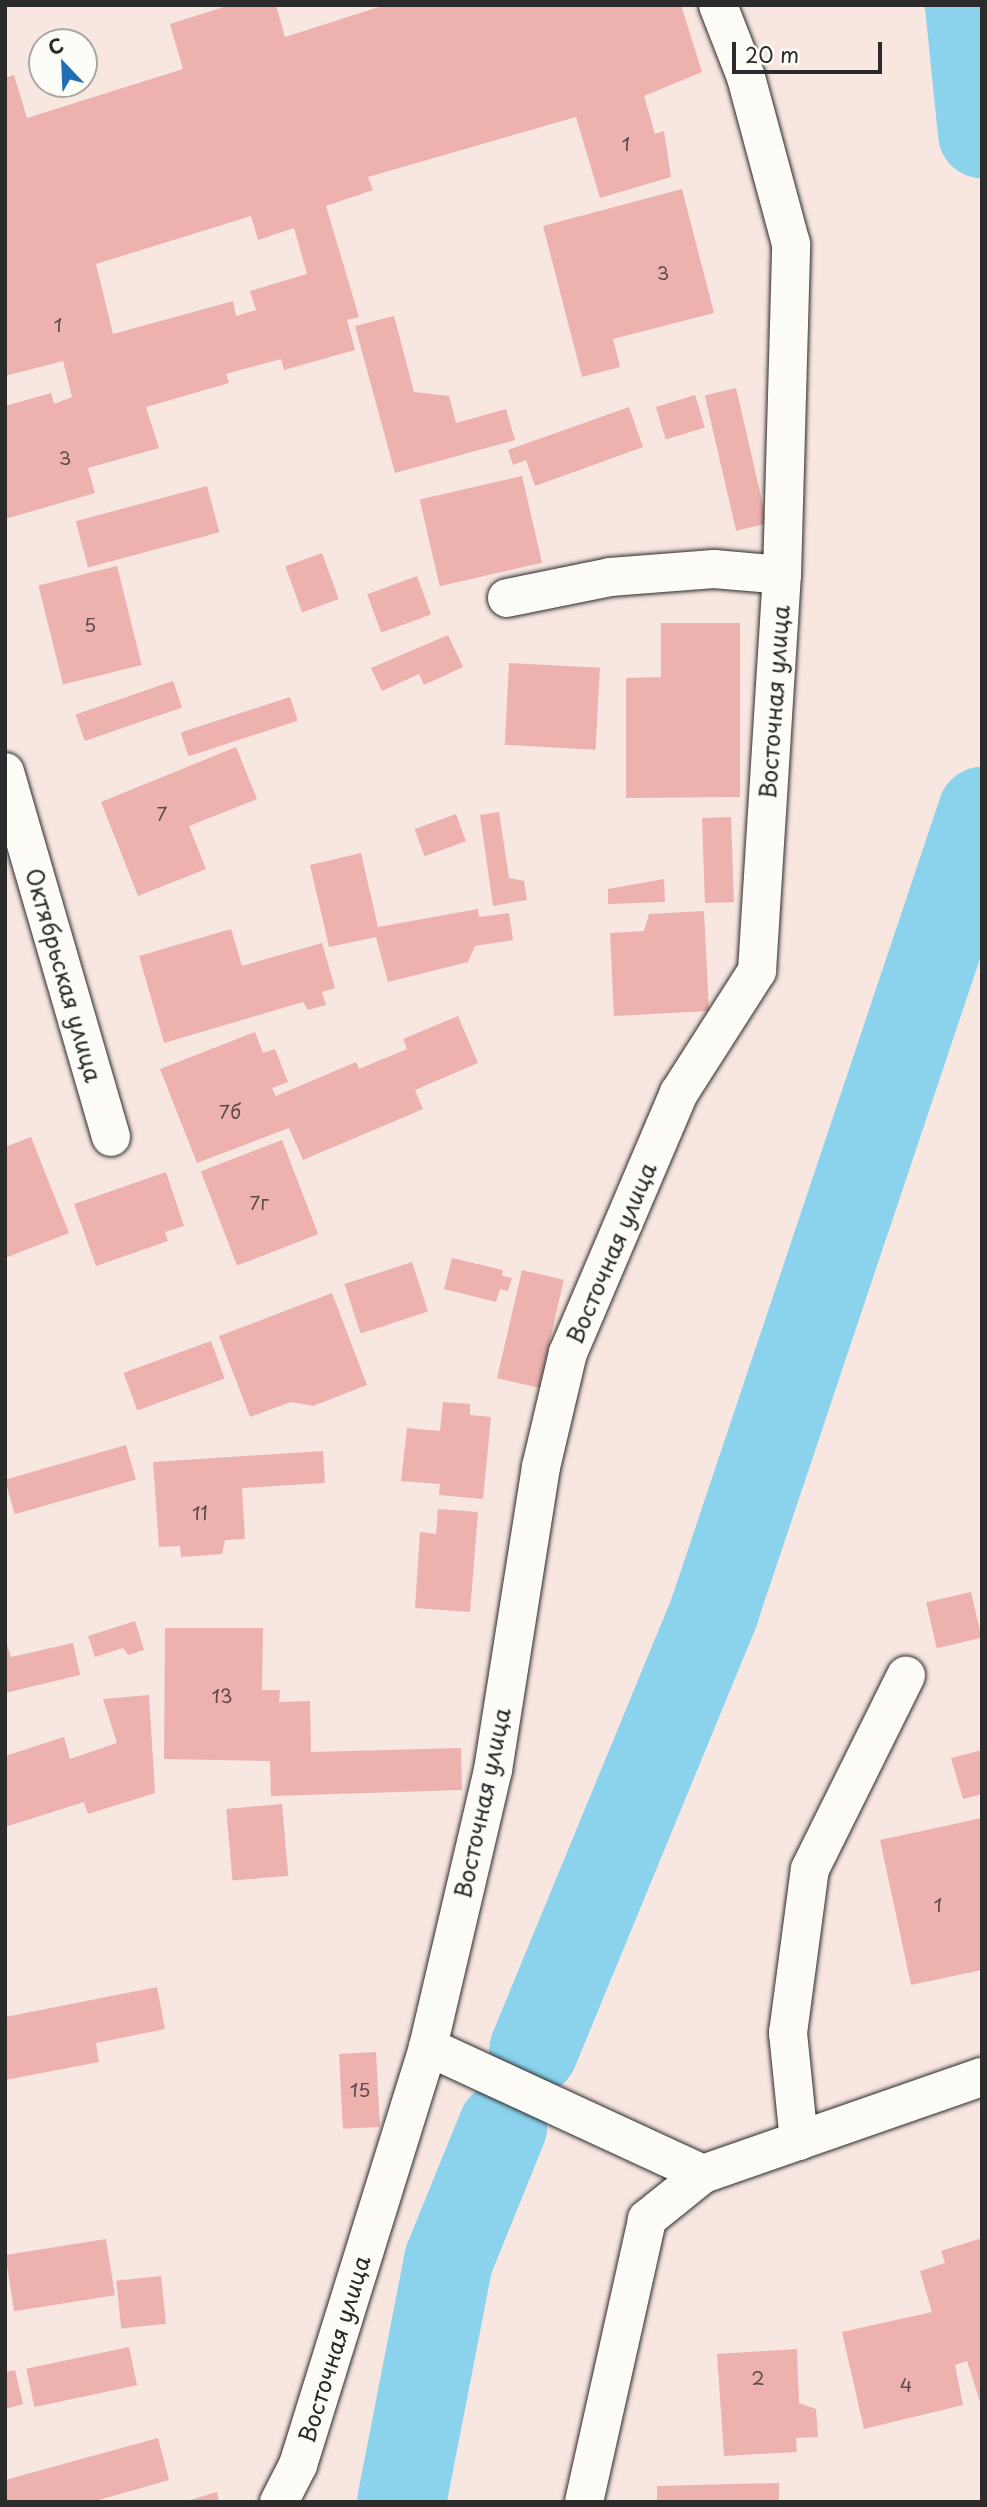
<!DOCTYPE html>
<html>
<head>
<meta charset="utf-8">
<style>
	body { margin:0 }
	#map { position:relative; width:987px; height:2507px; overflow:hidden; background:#f8e6e1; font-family:"Playpen Sans",sans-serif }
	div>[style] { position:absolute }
	.river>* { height:89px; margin:-44.5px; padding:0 44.5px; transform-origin:44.5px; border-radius:44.5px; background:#8bd3ed }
	.building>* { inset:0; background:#edb2ae; transform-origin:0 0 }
	.roads { filter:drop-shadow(0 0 2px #2b2b2b) drop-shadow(0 0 2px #2b2b2b) }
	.minor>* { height:38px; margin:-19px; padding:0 19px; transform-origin:19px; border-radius:19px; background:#fdfcf7 }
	span { translate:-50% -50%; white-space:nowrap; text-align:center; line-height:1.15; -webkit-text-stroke:6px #fdfcf7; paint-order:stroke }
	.number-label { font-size:19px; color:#5c4d4c }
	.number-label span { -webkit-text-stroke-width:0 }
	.street-label { font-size:23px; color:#2b2b2b }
	.frame { position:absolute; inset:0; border:7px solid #2b2b2b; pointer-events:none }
	.north { position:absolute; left:28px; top:28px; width:70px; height:70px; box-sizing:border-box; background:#fdfcf7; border:2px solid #a9a8a5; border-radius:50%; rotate:337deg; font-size:19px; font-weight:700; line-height:28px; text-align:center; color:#2b2b2b }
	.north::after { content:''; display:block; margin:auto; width:24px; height:32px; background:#1f6fb2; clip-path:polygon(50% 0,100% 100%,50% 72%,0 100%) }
	.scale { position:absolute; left:732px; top:42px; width:150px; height:32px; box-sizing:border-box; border:4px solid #2b2b2b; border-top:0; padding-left:9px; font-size:21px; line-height:24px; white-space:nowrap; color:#2b2b2b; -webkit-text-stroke:5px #fdfcf7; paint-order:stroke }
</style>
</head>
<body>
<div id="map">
	<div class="river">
		<div style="left:969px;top:5px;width:129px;rotate:84.2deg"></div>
		<div style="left:533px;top:2050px;width:476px;rotate:-67.6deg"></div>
		<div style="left:714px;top:1610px;width:843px;rotate:-71.46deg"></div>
		<div style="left:401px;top:2502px;width:247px;rotate:-79deg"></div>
		<div style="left:448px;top:2260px;width:144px;rotate:-67.9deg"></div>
	</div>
	<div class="building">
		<div style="clip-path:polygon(evenodd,230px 5px,276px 5px,285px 37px,385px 5px,681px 5px,702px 72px,644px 96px,655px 134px,664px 131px,671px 177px,600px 198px,576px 117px,368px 177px,373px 190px,326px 206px,359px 317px,347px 320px,355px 350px,284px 370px,281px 359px,226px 374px,229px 383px,146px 407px,159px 448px,88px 468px,95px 493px,5px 519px,5px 406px,51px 393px,54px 404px,72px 397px,63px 361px,5px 376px,5px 78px,14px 75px,27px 118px,183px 69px,170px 24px,230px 5px,251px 216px,258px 240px,294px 228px,307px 274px,250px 291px,256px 310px,236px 316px,233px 301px,113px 334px,96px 264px,251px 216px)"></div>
		<div style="clip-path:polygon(682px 189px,714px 313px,613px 339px,620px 367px,582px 377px,543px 226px)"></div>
		<div style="clip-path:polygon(394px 316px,414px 392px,449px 396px,456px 423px,506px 409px,515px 440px,395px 473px,355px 326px)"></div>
		<div style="left:736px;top:388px;width:139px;height:32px;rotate:77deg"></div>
		<div style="left:695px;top:395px;width:34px;height:41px;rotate:73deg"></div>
		<div style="clip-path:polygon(629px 407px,643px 447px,535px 486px,526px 460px,513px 465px,508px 450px)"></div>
		<div style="left:522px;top:476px;width:89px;height:105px;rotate:77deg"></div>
		<div style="left:207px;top:486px;width:48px;height:136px;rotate:75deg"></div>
		<div style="left:322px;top:553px;width:49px;height:39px;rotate:70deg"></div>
		<div style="left:117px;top:566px;width:102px;height:81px;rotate:76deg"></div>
		<div style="left:417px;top:576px;width:41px;height:53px;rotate:70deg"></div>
		<div style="clip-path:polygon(661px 623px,740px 623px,740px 797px,626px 798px,626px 678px,661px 677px)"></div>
		<div style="clip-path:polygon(448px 635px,463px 667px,424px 685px,419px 674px,382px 691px,371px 668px)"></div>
		<div style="left:509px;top:663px;width:91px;height:82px;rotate:3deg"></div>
		<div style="left:173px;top:681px;width:28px;height:103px;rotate:71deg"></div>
		<div style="left:290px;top:697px;width:25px;height:115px;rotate:72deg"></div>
		<div style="clip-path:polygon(236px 747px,257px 799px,189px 826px,206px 869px,138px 896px,101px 802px)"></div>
		<div style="clip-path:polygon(499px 812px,509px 878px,524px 881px,527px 900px,493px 906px,480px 815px)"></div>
		<div style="left:456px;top:814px;width:29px;height:44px;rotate:70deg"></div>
		<div style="left:731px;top:817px;width:85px;height:29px;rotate:88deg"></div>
		<div style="clip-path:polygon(361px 853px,378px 927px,478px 909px,479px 917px,509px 913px,513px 940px,475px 946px,468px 962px,388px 982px,376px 937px,329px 947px,310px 865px)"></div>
		<div style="clip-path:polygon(664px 879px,665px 902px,608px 904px,608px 889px)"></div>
		<div style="clip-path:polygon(704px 911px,709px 1011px,614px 1016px,610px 933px,644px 931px,649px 914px)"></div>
		<div style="clip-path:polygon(231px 929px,242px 966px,322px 943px,335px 988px,322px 992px,326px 1005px,308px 1010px,303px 1002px,164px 1043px,139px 956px)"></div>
		<div style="clip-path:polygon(458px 1016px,478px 1063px,415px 1090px,423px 1109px,303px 1160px,289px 1128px,197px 1163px,160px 1069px,255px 1032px,263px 1053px,275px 1049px,288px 1082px,272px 1088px,276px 1096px,356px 1062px,359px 1069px,407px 1049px,403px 1039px)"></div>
		<div style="clip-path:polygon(31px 1137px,69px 1233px,5px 1258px,5px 1147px)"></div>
		<div style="left:282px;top:1140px;width:101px;height:87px;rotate:69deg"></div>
		<div style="clip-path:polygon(166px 1172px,184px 1226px,165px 1232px,168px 1241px,96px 1266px,74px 1204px)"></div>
		<div style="clip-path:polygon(452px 1258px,503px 1270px,502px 1276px,512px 1278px,508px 1291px,500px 1289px,496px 1302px,444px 1289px)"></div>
		<div style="left:412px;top:1262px;width:52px;height:71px;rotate:72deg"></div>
		<div style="left:522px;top:1270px;width:43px;height:111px;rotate:13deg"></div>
		<div style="clip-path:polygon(332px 1293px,367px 1385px,313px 1406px,291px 1402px,250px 1417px,219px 1336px)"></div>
		<div style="left:211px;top:1341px;width:40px;height:93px;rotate:70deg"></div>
		<div style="clip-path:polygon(443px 1402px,470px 1404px,470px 1415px,491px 1417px,483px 1499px,439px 1495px,440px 1484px,401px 1481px,407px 1428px,440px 1431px)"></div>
		<div style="left:126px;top:1445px;width:36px;height:126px;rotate:74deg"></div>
		<div style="clip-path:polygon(323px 1451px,325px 1483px,242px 1488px,245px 1539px,225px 1540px,222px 1554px,181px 1557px,180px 1546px,159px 1547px,153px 1462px)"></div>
		<div style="clip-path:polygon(438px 1509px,478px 1512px,470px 1612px,415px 1608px,420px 1532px,436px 1534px)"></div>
		<div style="left:971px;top:1592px;width:47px;height:46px;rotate:77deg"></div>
		<div style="clip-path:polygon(135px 1621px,144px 1650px,128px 1655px,123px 1648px,95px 1657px,88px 1636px)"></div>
		<div style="clip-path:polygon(165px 1628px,263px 1628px,262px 1690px,280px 1690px,279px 1702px,310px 1701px,311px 1752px,461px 1748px,462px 1790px,271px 1796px,270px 1761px,164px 1759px)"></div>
		<div style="clip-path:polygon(5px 1639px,11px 1657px,73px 1643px,80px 1675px,5px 1693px)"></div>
		<div style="clip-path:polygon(149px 1695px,155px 1793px,88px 1814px,84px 1802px,5px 1827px,5px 1756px,64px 1737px,70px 1759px,117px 1743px,103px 1699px)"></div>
		<div style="clip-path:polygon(982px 1750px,982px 1794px,963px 1799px,951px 1758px)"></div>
		<div style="left:282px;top:1804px;width:72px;height:56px;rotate:85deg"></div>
		<div style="clip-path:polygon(982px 1818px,982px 1970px,911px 1985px,880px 1840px)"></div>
		<div style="clip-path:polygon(157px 1987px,165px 2029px,96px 2043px,99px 2062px,5px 2080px,5px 2017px)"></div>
		<div style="left:376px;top:2052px;width:75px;height:37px;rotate:87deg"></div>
		<div style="clip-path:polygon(982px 2238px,982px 2408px,967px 2361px,955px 2365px,963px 2405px,864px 2429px,842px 2332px,932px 2312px,920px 2271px,945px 2263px,941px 2251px)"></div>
		<div style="left:106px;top:2239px;width:57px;height:102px;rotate:81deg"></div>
		<div style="left:161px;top:2276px;width:48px;height:45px;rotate:84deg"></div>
		<div style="left:129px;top:2347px;width:39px;height:105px;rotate:78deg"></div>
		<div style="clip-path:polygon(797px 2349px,799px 2403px,816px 2409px,818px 2437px,796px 2438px,797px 2452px,724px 2456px,717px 2354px)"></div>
		<div style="clip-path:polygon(15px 2370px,23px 2404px,5px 2409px,5px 2372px)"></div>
		<div style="clip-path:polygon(158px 2438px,169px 2480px,92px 2502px,5px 2502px,5px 2480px)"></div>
		<div style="clip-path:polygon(779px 2483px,779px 2502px,657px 2502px,657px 2486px)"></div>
		<div style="clip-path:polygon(217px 2492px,219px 2502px,187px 2502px,187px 2501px)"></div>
	</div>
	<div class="roads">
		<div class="minor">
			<div style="left:507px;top:598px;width:105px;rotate:-11.5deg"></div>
			<div style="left:610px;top:577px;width:104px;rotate:-4.4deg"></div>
			<div style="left:714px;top:569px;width:68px;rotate:5deg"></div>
			<div style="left:5px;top:772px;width:380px;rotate:73.8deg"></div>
			<div style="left:428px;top:2047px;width:303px;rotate:24.8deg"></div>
			<div style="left:799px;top:2141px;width:109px;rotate:-95.8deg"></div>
			<div style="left:788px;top:2033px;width:165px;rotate:-82.4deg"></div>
			<div style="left:810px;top:1869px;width:216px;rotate:-63.6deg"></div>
			<div style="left:279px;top:2502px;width:42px;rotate:-62.8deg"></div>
			<div style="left:298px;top:2465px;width:438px;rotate:-72.7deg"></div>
			<div style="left:428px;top:2047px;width:285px;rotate:-76.8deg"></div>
			<div style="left:493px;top:1770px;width:307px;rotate:-81deg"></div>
			<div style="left:541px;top:1467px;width:117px;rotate:-76.7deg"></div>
			<div style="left:568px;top:1353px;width:283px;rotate:-66.9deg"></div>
			<div style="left:679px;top:1093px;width:145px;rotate:-57.4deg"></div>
			<div style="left:757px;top:971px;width:397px;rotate:-86.4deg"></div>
			<div style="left:782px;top:575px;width:331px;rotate:-88.4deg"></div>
			<div style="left:791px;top:244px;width:173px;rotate:-105.1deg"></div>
			<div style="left:746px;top:77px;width:77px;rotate:-111.3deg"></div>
			<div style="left:584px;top:2502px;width:290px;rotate:-77.4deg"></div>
			<div style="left:647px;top:2219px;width:72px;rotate:-38.8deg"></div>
			<div style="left:703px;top:2174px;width:295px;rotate:-19.2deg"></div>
		</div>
	</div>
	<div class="number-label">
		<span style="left:626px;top:144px">1</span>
		<span style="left:663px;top:273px">3</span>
		<span style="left:58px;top:325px">1</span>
		<span style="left:65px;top:458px">3</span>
		<span style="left:90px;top:625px">5</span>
		<span style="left:162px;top:814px">7</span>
		<span style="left:230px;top:1112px">7б</span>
		<span style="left:259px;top:1203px">7г</span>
		<span style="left:200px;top:1513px">11</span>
		<span style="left:222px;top:1696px">13</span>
		<span style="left:938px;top:1905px">1</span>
		<span style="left:360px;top:2090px">15</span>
		<span style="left:758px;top:2378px">2</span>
		<span style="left:906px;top:2385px">4</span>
	</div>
	<div class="street-label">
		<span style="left:774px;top:702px;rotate:-86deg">Восточная улица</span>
		<span style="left:64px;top:975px;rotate:74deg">Октябрьская улица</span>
		<span style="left:611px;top:1253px;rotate:-67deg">Восточная улица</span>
		<span style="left:482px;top:1803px;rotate:-78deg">Восточная улица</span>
		<span style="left:334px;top:2349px;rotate:-73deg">Восточная улица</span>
	</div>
	<div class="frame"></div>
	<div class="north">С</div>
	<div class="scale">20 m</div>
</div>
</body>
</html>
